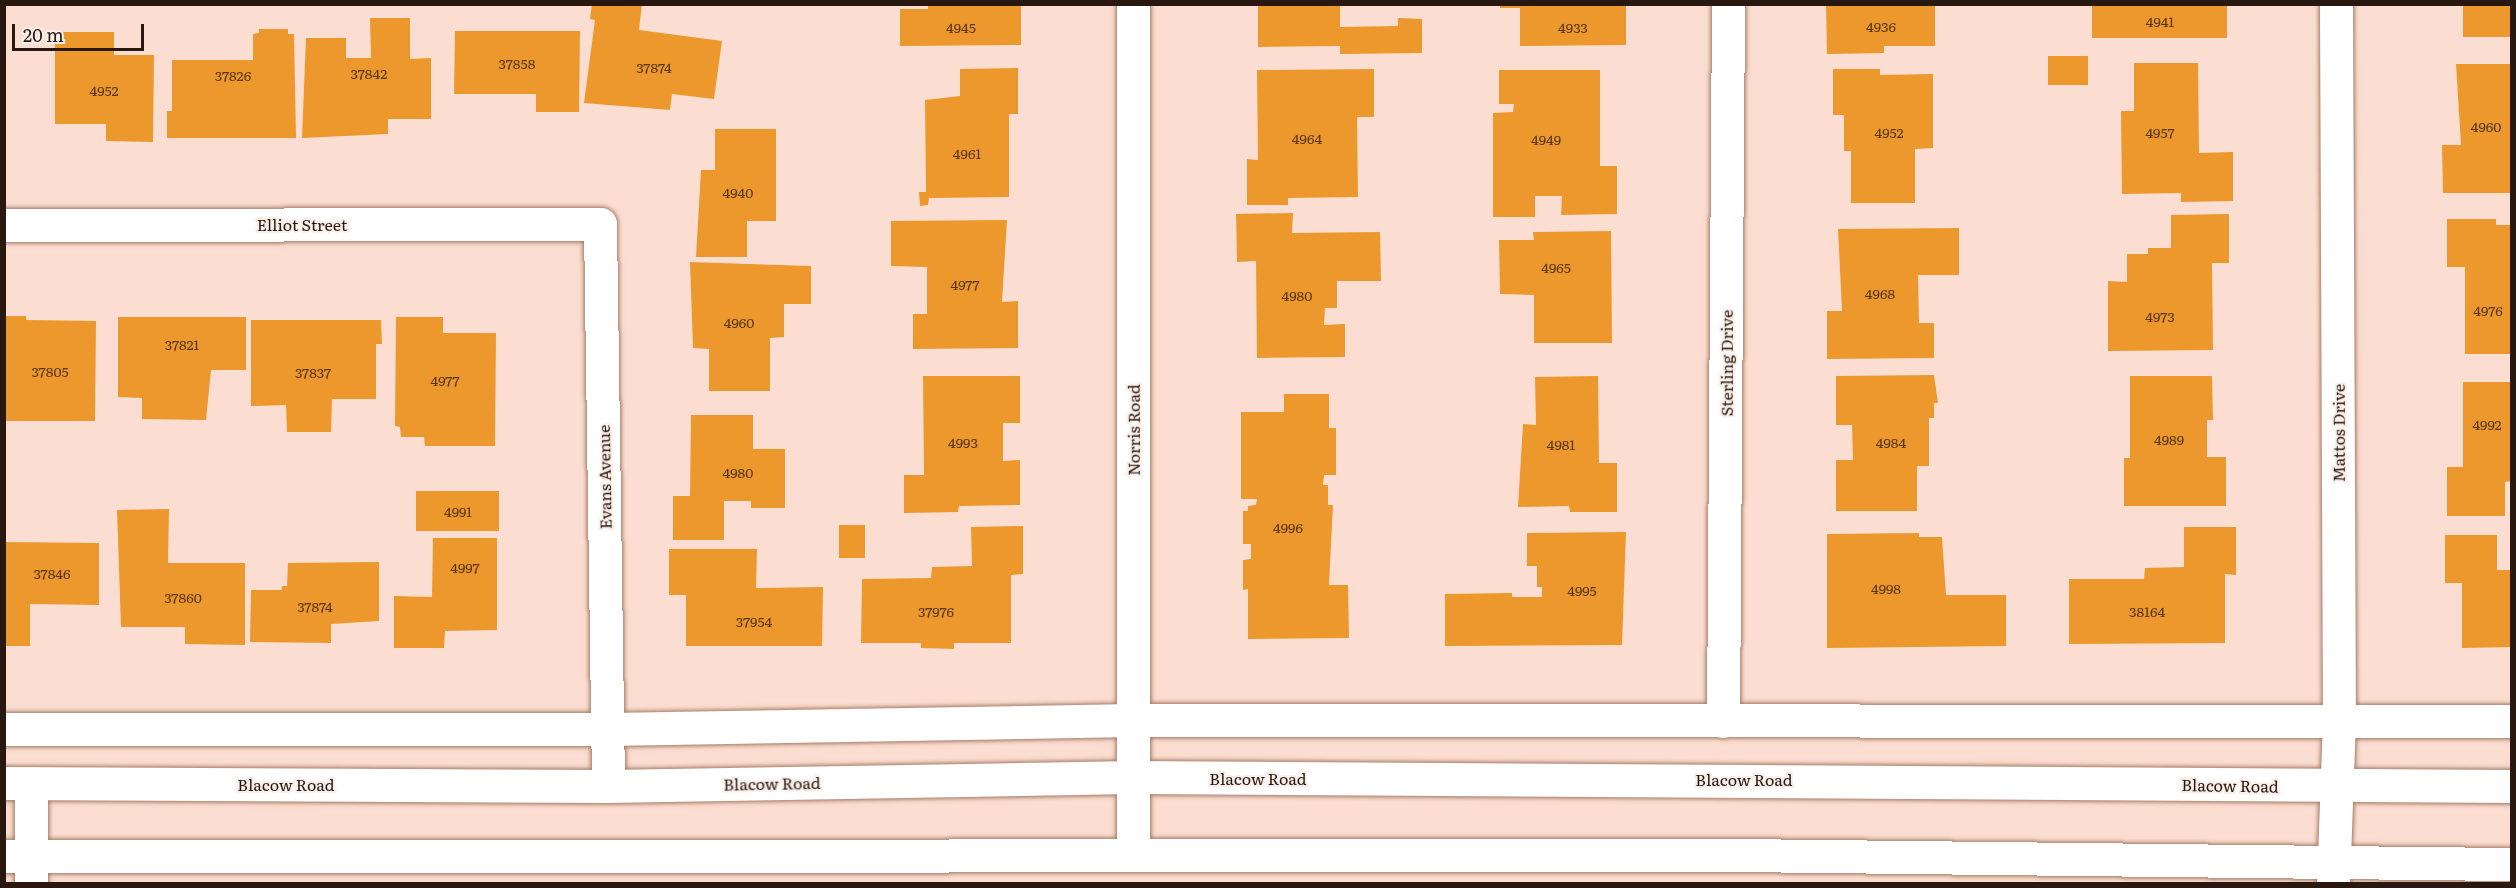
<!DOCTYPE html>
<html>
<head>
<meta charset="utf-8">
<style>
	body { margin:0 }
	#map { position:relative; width:2516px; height:888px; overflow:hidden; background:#fbded1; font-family:Literata,serif }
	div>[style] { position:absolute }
	.building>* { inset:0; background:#ed982d; transform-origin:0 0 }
	.roads { filter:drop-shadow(0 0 2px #a77c67) drop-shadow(0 0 2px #a77c67) }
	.street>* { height:33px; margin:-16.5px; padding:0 16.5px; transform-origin:16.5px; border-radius:16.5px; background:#fff }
	.secondary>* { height:33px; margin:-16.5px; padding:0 16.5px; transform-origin:16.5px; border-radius:16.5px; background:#fff }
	span { translate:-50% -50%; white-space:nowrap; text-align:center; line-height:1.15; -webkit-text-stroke:4.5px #faf0eb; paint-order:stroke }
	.number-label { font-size:14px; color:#5a3817 }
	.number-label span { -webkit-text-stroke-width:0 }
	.street-label { font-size:16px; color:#291810 }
	.frame { position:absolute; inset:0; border:6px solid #291810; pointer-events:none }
	.scale { position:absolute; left:12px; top:24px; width:132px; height:27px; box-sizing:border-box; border:3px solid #291810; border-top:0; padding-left:8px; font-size:18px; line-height:21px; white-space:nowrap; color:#291810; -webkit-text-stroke:4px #faf0eb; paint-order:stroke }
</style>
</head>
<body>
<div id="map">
	<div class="building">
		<div style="clip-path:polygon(592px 4px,642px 4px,639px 30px,722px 41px,714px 99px,672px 94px,670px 110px,584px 103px,595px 20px,590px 19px)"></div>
		<div style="clip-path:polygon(928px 4px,1021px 4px,1021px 45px,900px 46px,900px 9px,928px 9px)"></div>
		<div style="clip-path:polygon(1500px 4px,1626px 4px,1626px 45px,1520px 46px,1520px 8px,1500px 8px)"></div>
		<div style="clip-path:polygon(1935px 4px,1935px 46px,1884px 46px,1884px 53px,1827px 54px,1826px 5px)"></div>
		<div style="left:2092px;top:4px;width:135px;height:34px"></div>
		<div style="left:2463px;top:4px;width:49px;height:33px"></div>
		<div style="clip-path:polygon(1258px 5px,1340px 5px,1340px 27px,1398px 26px,1398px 18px,1422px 19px,1422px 53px,1340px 54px,1340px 46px,1258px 47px)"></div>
		<div style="clip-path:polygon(370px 18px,410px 18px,410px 59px,431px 58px,431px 119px,388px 119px,388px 134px,302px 138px,306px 38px,346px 38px,346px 58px,371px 58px)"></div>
		<div style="clip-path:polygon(259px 29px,288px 29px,288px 34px,294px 34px,296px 138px,167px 138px,167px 111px,172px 111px,172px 60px,253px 60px,253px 34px,259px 33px)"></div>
		<div style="clip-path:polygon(455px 31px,580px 31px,579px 112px,536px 112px,536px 94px,454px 94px)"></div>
		<div style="clip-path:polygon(55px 32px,114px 32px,114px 55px,154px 55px,153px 142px,106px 141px,106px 124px,55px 124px)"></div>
		<div style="left:2048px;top:56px;width:40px;height:29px"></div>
		<div style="clip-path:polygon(2134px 63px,2198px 63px,2199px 153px,2233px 152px,2233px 201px,2181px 202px,2181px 193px,2122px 194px,2121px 111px,2134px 111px)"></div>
		<div style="clip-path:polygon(2456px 64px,2512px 64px,2512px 193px,2443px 193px,2442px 145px,2461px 145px)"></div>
		<div style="clip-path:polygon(1018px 68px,1018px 114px,1009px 114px,1009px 197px,929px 198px,928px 205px,920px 206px,919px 192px,926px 192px,925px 100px,960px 96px,960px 69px)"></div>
		<div style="clip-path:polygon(1374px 69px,1374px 117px,1357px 117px,1358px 197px,1288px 198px,1288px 205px,1247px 205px,1247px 159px,1258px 160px,1257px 70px)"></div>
		<div style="clip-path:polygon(1833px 69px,1880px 69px,1880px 75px,1933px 74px,1933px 148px,1915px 149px,1915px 203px,1851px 203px,1851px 151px,1844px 151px,1844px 115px,1833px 115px)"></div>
		<div style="clip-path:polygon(1499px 70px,1600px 70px,1600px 166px,1617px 166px,1617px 214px,1561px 215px,1562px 196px,1535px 196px,1535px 217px,1493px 217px,1493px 113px,1513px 112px,1514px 104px,1499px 104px)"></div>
		<div style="clip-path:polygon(715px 129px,776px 129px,776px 221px,747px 221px,747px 257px,696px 257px,701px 170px,715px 170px)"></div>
		<div style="clip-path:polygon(1293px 213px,1292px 233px,1380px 232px,1381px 281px,1337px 281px,1337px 308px,1325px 308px,1324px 325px,1345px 324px,1345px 357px,1257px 358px,1256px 261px,1237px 262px,1236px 214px)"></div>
		<div style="clip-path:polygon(2229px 214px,2229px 263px,2212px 263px,2213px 350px,2108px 351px,2108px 281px,2127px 282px,2127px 254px,2148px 254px,2148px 248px,2171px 248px,2171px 215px)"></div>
		<div style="clip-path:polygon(2447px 219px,2496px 219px,2496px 225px,2512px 225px,2512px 354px,2465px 354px,2465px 267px,2447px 267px)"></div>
		<div style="clip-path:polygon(1007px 220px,1002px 302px,1018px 301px,1018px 348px,913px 349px,913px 314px,927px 314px,927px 267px,891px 266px,891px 221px)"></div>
		<div style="clip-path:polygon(1959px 228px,1959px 275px,1918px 275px,1919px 323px,1934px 323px,1934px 358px,1827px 359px,1827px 311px,1842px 311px,1838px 229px)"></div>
		<div style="clip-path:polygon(1611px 231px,1612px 343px,1534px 343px,1534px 295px,1500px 294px,1499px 240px,1534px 240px,1533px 232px)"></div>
		<div style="clip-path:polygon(690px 262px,811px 266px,811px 304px,784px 304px,784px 337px,770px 338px,770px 391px,709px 391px,709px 349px,693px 348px)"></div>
		<div style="clip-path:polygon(4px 316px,26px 316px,26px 320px,96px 321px,95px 421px,4px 421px)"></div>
		<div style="clip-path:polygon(118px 317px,246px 317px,246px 370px,211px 370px,206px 420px,142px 419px,142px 398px,118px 397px)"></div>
		<div style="clip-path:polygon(396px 317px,443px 317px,443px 333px,496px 333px,495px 446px,425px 446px,424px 437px,401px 437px,400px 427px,395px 426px)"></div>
		<div style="clip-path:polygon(251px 320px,381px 320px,382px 344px,376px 344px,376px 399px,332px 399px,331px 432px,287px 432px,286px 405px,251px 406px)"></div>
		<div style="clip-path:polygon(1934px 375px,1938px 403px,1934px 403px,1934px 418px,1929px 418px,1929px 466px,1917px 466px,1917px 511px,1836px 511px,1836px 460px,1853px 460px,1852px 425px,1836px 425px,1836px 376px)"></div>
		<div style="clip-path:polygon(923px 376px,1020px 376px,1020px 423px,1003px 423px,1003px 461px,1020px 460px,1020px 505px,959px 506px,958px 512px,904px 513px,904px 475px,924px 475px)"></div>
		<div style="clip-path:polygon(1598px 376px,1599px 463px,1617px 463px,1617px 512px,1570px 512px,1569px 506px,1518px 507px,1523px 424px,1536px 425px,1535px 377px)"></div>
		<div style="clip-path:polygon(2130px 376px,2212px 376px,2213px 420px,2207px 420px,2207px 457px,2226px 457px,2226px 506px,2124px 506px,2124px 458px,2130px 458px)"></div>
		<div style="clip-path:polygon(2463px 382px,2512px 382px,2512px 481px,2505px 482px,2505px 516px,2447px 516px,2447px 467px,2463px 467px)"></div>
		<div style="clip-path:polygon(1284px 394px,1329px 394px,1329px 428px,1336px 428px,1336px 475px,1324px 475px,1323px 485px,1328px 485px,1328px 505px,1333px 505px,1329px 585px,1348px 585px,1349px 638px,1248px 639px,1248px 589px,1243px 590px,1243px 560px,1251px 559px,1251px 544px,1243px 544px,1243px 511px,1248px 511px,1248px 506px,1256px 505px,1257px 499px,1241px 499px,1241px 412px,1284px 412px)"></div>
		<div style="clip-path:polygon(691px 415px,753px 415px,753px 449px,785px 449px,785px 508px,751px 508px,751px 501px,724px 501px,724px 540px,673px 540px,673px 496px,690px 496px)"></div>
		<div style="left:416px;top:491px;width:83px;height:40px"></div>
		<div style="clip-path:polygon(169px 509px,168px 563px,245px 563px,245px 645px,185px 644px,185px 627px,121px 627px,117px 510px)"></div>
		<div style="left:839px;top:525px;width:26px;height:33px"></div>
		<div style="clip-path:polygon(1023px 526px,1023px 574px,1011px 575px,1011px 643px,954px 643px,954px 649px,921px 648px,921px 643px,861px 643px,862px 579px,931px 578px,932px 567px,972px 566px,971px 527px)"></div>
		<div style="clip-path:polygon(2184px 527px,2236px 527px,2236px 575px,2225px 574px,2225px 643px,2069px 644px,2069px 579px,2144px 579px,2145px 568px,2184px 567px)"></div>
		<div style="clip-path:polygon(1626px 532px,1622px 645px,1445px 646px,1445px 594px,1512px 593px,1512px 597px,1542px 597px,1542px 587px,1537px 587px,1537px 566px,1527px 566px,1527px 533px)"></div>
		<div style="clip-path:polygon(1919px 533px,1919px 537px,1942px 537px,1946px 595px,2006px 595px,2006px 646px,1827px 648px,1827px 534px)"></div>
		<div style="clip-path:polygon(2445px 535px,2497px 535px,2497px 570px,2512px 570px,2512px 647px,2462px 648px,2462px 583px,2445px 583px)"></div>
		<div style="clip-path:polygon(433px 538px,497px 538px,497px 630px,445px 631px,444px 648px,394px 648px,394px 596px,432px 597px)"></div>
		<div style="clip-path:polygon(4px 542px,99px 543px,99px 605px,30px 604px,30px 646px,4px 646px)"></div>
		<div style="clip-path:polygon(669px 549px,757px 549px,756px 588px,823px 587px,822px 646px,686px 646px,686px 595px,669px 595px)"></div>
		<div style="clip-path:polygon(379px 562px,379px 621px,331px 624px,331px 643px,250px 642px,251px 590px,282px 590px,282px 586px,287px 586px,288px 563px)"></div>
	</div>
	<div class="roads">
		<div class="street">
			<div style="left:4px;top:225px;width:596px;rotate:-0.1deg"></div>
			<div style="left:600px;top:224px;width:562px;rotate:89.18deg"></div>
			<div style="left:1723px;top:721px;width:717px;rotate:-89.6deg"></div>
			<div style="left:4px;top:729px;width:604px"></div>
			<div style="left:608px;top:729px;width:525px;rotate:-0.98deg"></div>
			<div style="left:1133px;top:720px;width:1379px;rotate:0.04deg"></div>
			<div style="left:31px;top:783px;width:101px;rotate:90deg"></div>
			<div style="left:1133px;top:855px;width:851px;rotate:-90deg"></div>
			<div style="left:2333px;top:884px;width:162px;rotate:-87.9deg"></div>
			<div style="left:2339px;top:722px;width:718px;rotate:-90.24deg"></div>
		</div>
		<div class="secondary">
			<div style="left:4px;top:783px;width:604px;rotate:0.28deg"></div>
			<div style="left:608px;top:786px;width:525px;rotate:-0.98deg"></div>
			<div style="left:1133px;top:777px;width:1379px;rotate:0.37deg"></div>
			<div style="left:4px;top:856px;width:1733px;rotate:-0.03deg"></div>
			<div style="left:1737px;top:855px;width:775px;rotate:0.67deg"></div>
		</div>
	</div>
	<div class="number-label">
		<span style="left:2160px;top:21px">4941</span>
		<span style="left:1881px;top:26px">4936</span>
		<span style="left:961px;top:27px">4945</span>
		<span style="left:1573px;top:27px">4933</span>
		<span style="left:517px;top:63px">37858</span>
		<span style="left:654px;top:67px">37874</span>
		<span style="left:369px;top:73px">37842</span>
		<span style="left:233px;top:75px">37826</span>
		<span style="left:104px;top:90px">4952</span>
		<span style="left:2486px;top:126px">4960</span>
		<span style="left:1889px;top:132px">4952</span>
		<span style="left:2160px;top:132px">4957</span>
		<span style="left:1307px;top:138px">4964</span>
		<span style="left:1546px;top:139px">4949</span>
		<span style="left:967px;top:153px">4961</span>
		<span style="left:738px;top:192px">4940</span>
		<span style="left:1556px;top:267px">4965</span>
		<span style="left:965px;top:284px">4977</span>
		<span style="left:1880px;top:293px">4968</span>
		<span style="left:1297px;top:295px">4980</span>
		<span style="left:2488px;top:310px">4976</span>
		<span style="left:2160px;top:316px">4973</span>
		<span style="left:739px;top:322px">4960</span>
		<span style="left:182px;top:344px">37821</span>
		<span style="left:50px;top:371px">37805</span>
		<span style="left:313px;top:372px">37837</span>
		<span style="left:445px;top:380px">4977</span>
		<span style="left:2487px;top:424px">4992</span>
		<span style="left:2169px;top:439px">4989</span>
		<span style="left:963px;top:442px">4993</span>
		<span style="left:1891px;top:442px">4984</span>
		<span style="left:1561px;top:444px">4981</span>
		<span style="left:738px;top:472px">4980</span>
		<span style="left:458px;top:511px">4991</span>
		<span style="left:1288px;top:527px">4996</span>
		<span style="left:465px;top:567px">4997</span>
		<span style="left:52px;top:573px">37846</span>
		<span style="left:1886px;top:588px">4998</span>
		<span style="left:1582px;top:590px">4995</span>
		<span style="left:183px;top:597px">37860</span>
		<span style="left:315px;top:606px">37874</span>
		<span style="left:936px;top:611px">37976</span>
		<span style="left:2147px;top:611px">38164</span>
		<span style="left:754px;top:621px">37954</span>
	</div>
	<div class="street-label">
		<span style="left:302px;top:224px">Elliot Street</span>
		<span style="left:1726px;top:363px;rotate:-90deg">Sterling Drive</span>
		<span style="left:1133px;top:430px;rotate:-90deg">Norris Road</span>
		<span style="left:2338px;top:433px;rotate:-90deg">Mattos Drive</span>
		<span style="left:604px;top:477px;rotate:-91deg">Evans Avenue</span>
		<span style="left:1258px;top:778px">Blacow Road</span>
		<span style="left:1744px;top:779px">Blacow Road</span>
		<span style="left:772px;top:783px;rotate:-1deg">Blacow Road</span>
		<span style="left:286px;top:784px">Blacow Road</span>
		<span style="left:2230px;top:785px;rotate:1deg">Blacow Road</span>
	</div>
	<div class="frame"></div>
	<div class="scale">20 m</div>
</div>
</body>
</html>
